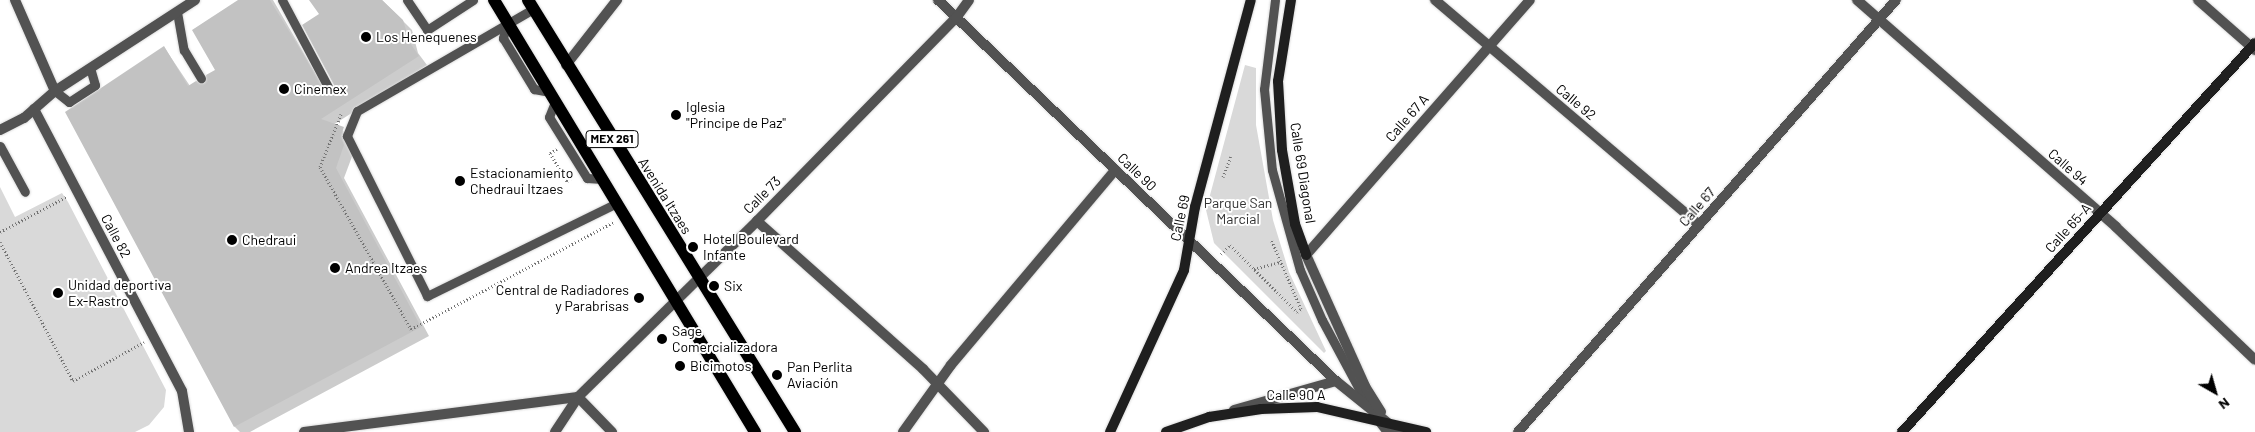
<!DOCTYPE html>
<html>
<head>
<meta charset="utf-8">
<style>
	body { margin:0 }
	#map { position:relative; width:2255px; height:432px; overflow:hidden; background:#fff; font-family:Barlow,sans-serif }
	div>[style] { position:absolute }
	.green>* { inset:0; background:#d9d9d9 }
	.shadow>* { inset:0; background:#0003 }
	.building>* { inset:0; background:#c2c2c2 }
	.path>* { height:3px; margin-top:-1.5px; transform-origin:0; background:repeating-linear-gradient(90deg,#747474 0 1px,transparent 0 3.5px) }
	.roads { filter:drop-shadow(0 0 1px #dbdbdb) drop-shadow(0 0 1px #dbdbdb) }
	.lane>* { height:9px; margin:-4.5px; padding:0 4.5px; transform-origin:4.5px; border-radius:4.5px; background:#525252 }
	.street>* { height:10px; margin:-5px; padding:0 5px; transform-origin:5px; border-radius:5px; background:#525252 }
	.secondary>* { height:10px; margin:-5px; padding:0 5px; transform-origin:5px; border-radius:5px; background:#1f1f1f }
	.primary>* { height:12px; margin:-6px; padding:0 6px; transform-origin:6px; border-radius:6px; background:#000 }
	.dots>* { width:14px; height:14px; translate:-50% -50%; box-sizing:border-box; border:2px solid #fff; border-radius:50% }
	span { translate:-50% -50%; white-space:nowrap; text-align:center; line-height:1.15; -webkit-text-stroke:4px #fff; paint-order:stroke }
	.shield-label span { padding:1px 4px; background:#fff; border:1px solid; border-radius:4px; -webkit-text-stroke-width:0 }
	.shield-label { font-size:12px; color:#000; font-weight:700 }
	.poi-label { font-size:14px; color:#000 }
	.left { translate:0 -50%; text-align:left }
	.right { translate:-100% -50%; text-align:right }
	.street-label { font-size:14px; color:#000 }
	.park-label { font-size:14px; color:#303030 }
	.north { position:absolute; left:2190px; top:367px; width:50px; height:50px; -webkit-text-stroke:4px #fff; paint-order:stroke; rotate:142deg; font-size:14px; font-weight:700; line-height:20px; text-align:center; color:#000 }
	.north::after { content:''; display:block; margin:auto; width:18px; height:22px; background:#000; clip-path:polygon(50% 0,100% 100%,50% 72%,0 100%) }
</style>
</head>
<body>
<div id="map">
	<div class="green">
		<div style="clip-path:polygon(1245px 65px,1256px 68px,1256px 125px,1273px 220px,1289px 272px,1326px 351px,1324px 353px,1214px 243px,1206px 210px)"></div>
		<div style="clip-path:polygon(0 187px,15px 217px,62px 193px,68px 202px,166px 390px,164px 407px,149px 425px,135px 432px,0 432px)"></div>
	</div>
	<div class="shadow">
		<div style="clip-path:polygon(240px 0,273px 0,327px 93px,331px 94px,335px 84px,320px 14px,310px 0,382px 0,412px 30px,418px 53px,427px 65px,333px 125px,352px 137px,353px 154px,344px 178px,429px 336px,250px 432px,240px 432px,235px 427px,164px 47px,190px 86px,206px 84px,217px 70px)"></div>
	</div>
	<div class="building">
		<div style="clip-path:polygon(238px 0,270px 0,327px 93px,333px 91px,334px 85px,302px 25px,319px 14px,309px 0,382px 0,403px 20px,410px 43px,419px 56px,321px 119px,344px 127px,341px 136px,344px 145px,336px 168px,421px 327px,234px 427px,65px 112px,164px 46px,188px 86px,196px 81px,205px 83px,206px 75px,215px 70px,192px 30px)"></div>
	</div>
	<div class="path">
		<div style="left:341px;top:114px;width:57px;rotate:111.6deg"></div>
		<div style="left:320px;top:167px;width:186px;rotate:60.7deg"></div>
		<div style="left:411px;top:329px;width:229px;rotate:-27.8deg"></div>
		<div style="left:557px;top:149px;width:8px;rotate:150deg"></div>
		<div style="left:550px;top:153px;width:33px;rotate:59deg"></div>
		<div style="left:567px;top:181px;width:6px;rotate:-39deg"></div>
		<div style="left:1223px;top:177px;width:22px;rotate:-69deg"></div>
		<div style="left:0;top:232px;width:75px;rotate:-27.9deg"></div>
		<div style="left:0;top:242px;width:157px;rotate:62.3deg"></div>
		<div style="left:73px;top:381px;width:81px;rotate:-28.8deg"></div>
		<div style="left:1221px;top:254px;width:13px;rotate:-45deg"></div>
		<div style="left:1230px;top:245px;width:95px;rotate:45deg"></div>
		<div style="left:1297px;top:312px;width:5px;rotate:-37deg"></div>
		<div style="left:1301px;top:309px;width:76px;rotate:-113.2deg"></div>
		<div style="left:1254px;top:269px;width:28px;rotate:-15deg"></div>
	</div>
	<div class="roads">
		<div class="lane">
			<div style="left:282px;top:0;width:98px;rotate:62.1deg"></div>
			<div style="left:407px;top:0;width:36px;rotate:56deg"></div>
			<div style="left:427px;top:30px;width:55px;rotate:-33.1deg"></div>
			<div style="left:1275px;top:0;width:90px;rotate:97deg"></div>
			<div style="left:1264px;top:89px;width:81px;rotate:84.4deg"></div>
			<div style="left:1272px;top:170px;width:104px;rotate:74.4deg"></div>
			<div style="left:1300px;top:270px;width:55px;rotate:66.3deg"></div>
			<div style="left:1322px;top:320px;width:95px;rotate:61.8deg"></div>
			<div style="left:533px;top:9px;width:203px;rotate:149.9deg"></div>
			<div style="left:357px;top:111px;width:27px;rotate:112deg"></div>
			<div style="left:347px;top:136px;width:179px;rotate:63.4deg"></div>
			<div style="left:427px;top:296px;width:212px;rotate:-26.1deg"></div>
			<div style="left:177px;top:12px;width:39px;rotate:80deg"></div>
			<div style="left:184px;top:50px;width:33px;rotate:59deg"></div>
			<div style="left:507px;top:23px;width:16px;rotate:105deg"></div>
			<div style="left:503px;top:38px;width:60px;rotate:58.7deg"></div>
			<div style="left:534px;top:89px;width:15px;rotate:11deg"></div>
			<div style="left:55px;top:91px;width:18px;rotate:38deg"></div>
			<div style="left:69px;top:102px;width:31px;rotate:-33deg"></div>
			<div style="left:95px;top:85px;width:18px;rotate:-106deg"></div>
			<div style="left:555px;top:102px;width:16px;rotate:112deg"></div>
			<div style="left:549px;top:117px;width:72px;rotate:58.1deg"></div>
			<div style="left:587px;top:178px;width:15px;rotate:4deg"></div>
			<div style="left:0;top:146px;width:52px;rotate:61.5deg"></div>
			<div style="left:1377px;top:419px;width:16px;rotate:52deg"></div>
		</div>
		<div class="street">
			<div style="left:15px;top:0;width:99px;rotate:66.3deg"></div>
			<div style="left:938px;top:0;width:551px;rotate:43.75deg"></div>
			<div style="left:1336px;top:381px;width:81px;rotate:39deg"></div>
			<div style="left:1435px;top:0;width:347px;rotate:40.4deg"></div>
			<div style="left:1857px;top:0;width:344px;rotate:41.2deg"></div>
			<div style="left:2116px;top:227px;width:192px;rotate:43.7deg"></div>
			<div style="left:2198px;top:0;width:76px;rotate:41.3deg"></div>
			<div style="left:566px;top:65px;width:83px;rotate:-51.9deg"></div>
			<div style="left:34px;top:109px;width:318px;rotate:62.3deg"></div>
			<div style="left:182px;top:391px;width:42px;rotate:80.3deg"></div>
			<div style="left:0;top:130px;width:27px;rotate:-27deg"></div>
			<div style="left:24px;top:118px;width:41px;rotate:-41.1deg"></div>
			<div style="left:55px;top:91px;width:167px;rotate:-33deg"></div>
			<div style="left:757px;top:221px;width:222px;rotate:41.7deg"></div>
			<div style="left:923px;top:369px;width:88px;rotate:45.9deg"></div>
			<div style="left:578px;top:397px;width:49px;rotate:45.8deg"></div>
			<div style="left:1234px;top:410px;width:106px;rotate:-15.9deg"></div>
			<div style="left:1381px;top:412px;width:31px;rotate:-122deg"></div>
			<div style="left:1365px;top:386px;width:144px;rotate:-114.2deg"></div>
			<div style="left:1306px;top:255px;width:339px;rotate:-48.7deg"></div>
			<div style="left:304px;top:432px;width:276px;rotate:-7.3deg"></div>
			<div style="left:555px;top:432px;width:42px;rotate:-56.7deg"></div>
			<div style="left:578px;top:397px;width:251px;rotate:-44.5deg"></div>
			<div style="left:757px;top:221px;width:284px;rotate:-45.6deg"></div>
			<div style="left:956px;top:18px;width:22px;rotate:-54deg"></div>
			<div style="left:903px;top:432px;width:82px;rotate:-54.4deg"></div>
			<div style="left:951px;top:365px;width:255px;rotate:-49.9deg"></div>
			<div style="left:1518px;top:432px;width:574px;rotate:-48.81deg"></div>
		</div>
		<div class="secondary">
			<div style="left:1291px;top:0;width:82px;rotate:99.1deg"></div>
			<div style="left:1278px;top:81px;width:69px;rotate:86.7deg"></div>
			<div style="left:1282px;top:150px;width:75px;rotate:80deg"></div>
			<div style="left:1295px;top:224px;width:33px;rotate:70deg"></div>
			<div style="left:1110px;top:432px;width:178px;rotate:-65.4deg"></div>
			<div style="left:1184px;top:270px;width:64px;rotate:-80.1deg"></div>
			<div style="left:1195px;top:207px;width:214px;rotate:-74.9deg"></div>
			<div style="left:1166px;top:432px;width:46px;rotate:-19.2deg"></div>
			<div style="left:1209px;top:417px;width:53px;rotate:-8.7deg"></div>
			<div style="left:1261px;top:409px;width:56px;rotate:-2deg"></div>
			<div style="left:1317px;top:407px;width:112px;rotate:12.9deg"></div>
			<div style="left:1902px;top:432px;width:525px;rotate:-47.78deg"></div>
		</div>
		<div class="primary">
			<div style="left:494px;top:0;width:505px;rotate:58.86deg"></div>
			<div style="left:528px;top:0;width:508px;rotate:58.28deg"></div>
		</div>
	</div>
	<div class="dots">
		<div style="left:366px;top:37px;background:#000"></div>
		<div style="left:284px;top:89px;background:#000"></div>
		<div style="left:676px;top:115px;background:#000"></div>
		<div style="left:460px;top:181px;background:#000"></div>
		<div style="left:232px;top:240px;background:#000"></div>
		<div style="left:693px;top:247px;background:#000"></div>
		<div style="left:335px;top:268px;background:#000"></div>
		<div style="left:714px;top:286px;background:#000"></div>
		<div style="left:58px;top:293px;background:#000"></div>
		<div style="left:639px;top:298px;background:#000"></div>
		<div style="left:662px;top:339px;background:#000"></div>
		<div style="left:680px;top:366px;background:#000"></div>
		<div style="left:777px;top:375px;background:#000"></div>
	</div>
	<div class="shield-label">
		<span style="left:612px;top:139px">MEX 261</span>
	</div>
	<div class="poi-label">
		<span class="left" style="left:376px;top:37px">Los Henequenes</span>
		<span class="left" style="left:294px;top:89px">Cinemex</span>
		<span class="left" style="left:686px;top:115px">Iglesia<br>"Principe de Paz"</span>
		<span class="left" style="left:470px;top:181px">Estacionamiento<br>Chedraui Itzaes</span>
		<span class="left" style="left:703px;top:247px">Hotel Boulevard<br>Infante</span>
		<span class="left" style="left:242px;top:240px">Chedraui</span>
		<span class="left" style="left:345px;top:268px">Andrea Itzaes</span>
		<span class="left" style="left:68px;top:293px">Unidad deportiva<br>Ex-Rastro</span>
		<span class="left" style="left:724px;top:286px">Six</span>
		<span class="right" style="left:629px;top:298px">Central de Radiadores<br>y Parabrisas</span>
		<span class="left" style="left:672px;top:339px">Sage<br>Comercializadora</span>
		<span class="left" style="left:690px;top:366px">Bicimotos</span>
		<span class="left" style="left:787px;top:375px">Pan Perlita<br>Aviación</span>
	</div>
	<div class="street-label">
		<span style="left:1576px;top:102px;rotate:40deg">Calle 92</span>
		<span style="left:1407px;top:118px;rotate:-49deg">Calle 67 A</span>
		<span style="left:2068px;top:167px;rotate:41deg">Calle 94</span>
		<span style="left:1137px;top:172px;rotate:44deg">Calle 90</span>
		<span style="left:1303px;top:173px;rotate:81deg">Calle 69 Diagonal</span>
		<span style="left:762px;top:195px;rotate:-45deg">Calle 73</span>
		<span style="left:665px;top:196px;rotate:58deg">Avenida Itzaes</span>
		<span style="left:1697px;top:207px;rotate:-49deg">Calle 67</span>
		<span style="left:1180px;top:218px;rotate:-78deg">Calle 69</span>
		<span style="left:2068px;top:228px;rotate:-48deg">Calle 65-A</span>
		<span style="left:116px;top:236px;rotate:62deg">Calle 82</span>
		<span style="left:1296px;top:395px">Calle 90 A</span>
	</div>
	<div class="park-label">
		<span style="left:1238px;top:211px">Parque San<br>Marcial</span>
	</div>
	<div class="north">N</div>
</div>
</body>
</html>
